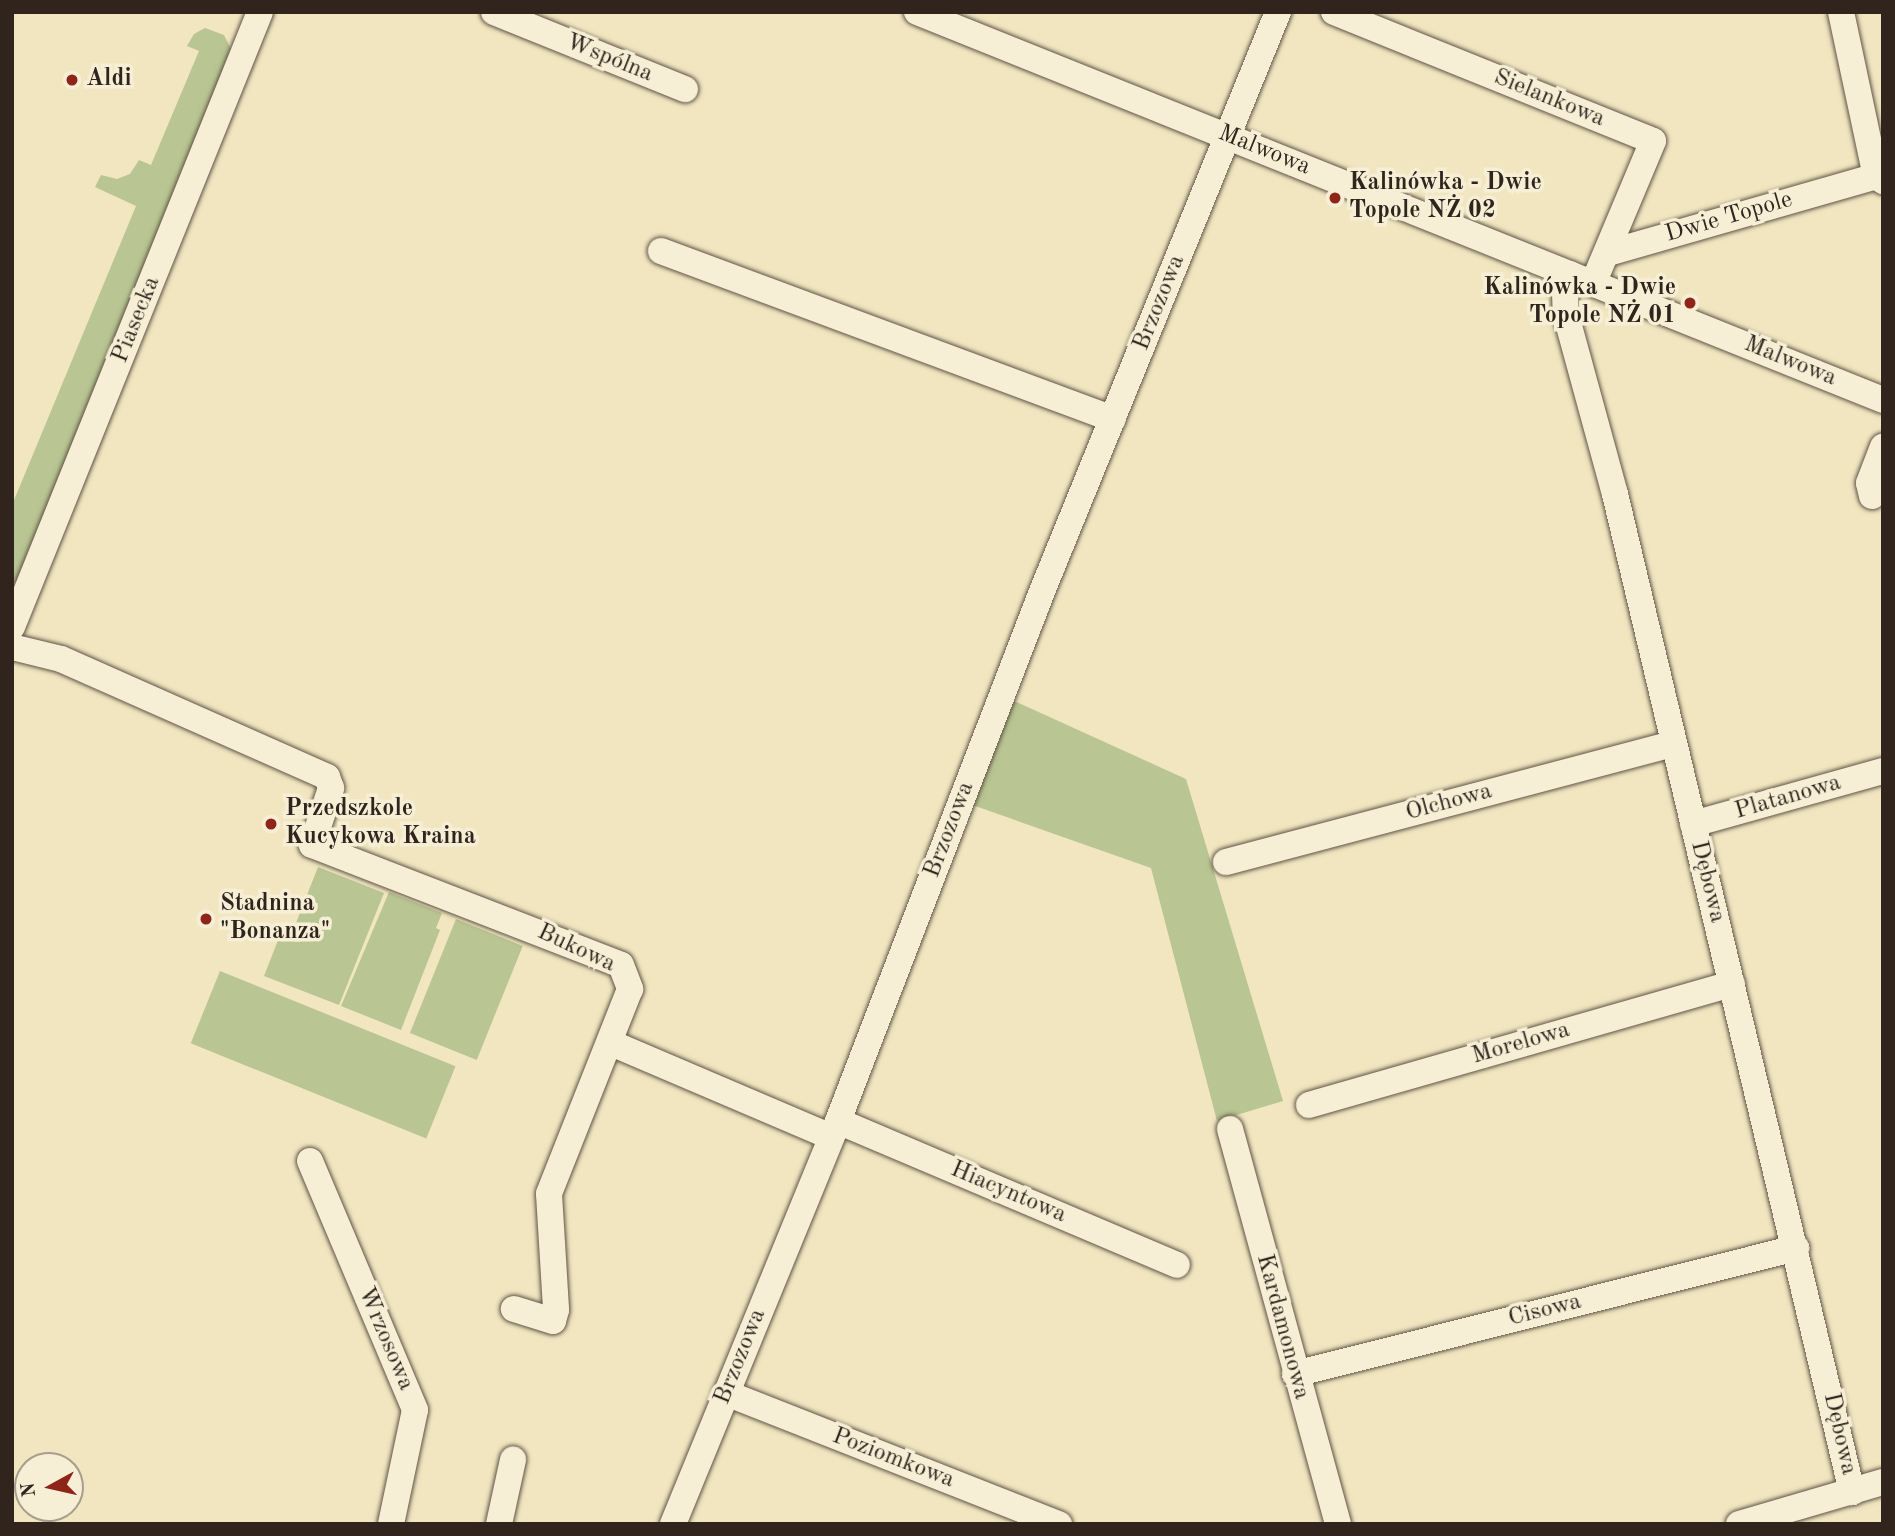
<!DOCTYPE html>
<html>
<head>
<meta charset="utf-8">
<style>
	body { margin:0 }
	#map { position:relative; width:1895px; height:1536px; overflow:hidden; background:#f1e6c0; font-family:"Old Standard TT",serif }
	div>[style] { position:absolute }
	.green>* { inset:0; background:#b9c592; transform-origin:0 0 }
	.roads { filter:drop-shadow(0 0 2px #605446) drop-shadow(0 0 2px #605446) }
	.minor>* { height:26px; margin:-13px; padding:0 13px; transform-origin:13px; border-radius:13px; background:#f6efd6 }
	.dots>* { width:19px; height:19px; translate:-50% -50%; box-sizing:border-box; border:4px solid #f6efd6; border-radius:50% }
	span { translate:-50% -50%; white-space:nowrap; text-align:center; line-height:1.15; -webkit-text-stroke:7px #f6efd6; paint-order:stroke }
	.street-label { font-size:24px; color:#30241d }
	.poi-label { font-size:24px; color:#30241d; font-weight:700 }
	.left { translate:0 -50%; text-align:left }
	.right { translate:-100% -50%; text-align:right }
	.frame { position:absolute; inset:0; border:14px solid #30241d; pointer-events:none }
	.north { position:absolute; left:14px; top:1452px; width:70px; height:70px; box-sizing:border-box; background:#f6efd6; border:2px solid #a79e8c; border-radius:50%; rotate:262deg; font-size:19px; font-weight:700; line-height:28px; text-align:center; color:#30241d }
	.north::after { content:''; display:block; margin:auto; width:24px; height:32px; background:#8f2418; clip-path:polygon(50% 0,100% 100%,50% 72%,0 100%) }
</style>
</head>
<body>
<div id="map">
	<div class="green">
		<div style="clip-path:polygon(205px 28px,224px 35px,232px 51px,19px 581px,12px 583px,12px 505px,136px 206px,95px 187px,101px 175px,117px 179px,130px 174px,139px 160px,151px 165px,199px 51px,187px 46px,194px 34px)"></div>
		<div style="clip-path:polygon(1010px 699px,1186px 779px,1283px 1101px,1217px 1121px,1151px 868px,961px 801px)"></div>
		<div style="clip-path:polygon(318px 867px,384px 893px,339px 1005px,264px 976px,284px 925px,294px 928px)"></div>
		<div style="clip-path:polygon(389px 892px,442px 913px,436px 928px,440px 930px,401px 1030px,341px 1006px)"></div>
		<div style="left:456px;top:919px;width:72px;height:123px;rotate:22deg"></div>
		<div style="left:220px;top:971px;width:254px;height:78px;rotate:22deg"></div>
	</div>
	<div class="roads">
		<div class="minor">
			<div style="left:494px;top:12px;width:206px;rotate:22deg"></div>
			<div style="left:917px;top:12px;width:1041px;rotate:21.88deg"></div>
			<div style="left:1334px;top:12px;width:344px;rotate:22deg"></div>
			<div style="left:1653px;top:141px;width:155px;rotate:112.8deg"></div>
			<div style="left:1841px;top:12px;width:168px;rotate:78deg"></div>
			<div style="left:1876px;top:176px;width:9px;rotate:36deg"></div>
			<div style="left:661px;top:251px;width:482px;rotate:20.4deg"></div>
			<div style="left:1608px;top:253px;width:286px;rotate:-16deg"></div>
			<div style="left:1570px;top:274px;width:19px;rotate:106deg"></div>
			<div style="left:1565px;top:292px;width:23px;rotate:88deg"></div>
			<div style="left:1566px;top:315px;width:186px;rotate:74.7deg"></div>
			<div style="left:1615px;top:494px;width:1026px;rotate:76.64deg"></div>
			<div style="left:1872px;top:496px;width:13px;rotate:-103deg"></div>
			<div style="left:1869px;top:483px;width:39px;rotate:-69deg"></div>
			<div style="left:12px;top:627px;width:663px;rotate:-68.04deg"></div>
			<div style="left:12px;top:647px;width:50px;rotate:13.8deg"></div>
			<div style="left:61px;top:659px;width:291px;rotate:23.9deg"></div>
			<div style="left:327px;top:777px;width:12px;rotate:70deg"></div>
			<div style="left:331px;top:788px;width:60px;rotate:108.4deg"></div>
			<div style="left:312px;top:845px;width:331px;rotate:21.2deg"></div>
			<div style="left:621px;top:965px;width:26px;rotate:69deg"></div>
			<div style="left:630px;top:989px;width:220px;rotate:111.6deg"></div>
			<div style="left:549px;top:1194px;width:116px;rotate:86.5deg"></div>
			<div style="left:556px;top:1310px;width:11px;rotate:105deg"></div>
			<div style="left:553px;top:1321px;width:41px;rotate:-162.9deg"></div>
			<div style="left:1693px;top:824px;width:197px;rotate:-15.6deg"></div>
			<div style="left:1226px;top:862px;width:462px;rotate:-14.8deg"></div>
			<div style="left:611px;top:1043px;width:239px;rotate:23.1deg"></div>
			<div style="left:1309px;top:1105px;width:440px;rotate:-16deg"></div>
			<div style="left:838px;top:1121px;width:368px;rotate:23deg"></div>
			<div style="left:1230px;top:1129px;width:409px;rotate:74.7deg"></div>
			<div style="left:310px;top:1161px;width:270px;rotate:67.1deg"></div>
			<div style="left:415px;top:1410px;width:116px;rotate:101.9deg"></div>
			<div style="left:1295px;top:1374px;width:517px;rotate:-14.12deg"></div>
			<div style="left:726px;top:1393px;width:358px;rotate:21.5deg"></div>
			<div style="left:499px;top:1524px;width:66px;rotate:-77.7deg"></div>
			<div style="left:673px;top:1524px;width:435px;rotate:-67.7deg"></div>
			<div style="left:838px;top:1121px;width:570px;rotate:-68.93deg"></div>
			<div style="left:1043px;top:589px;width:623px;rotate:-67.84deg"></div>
			<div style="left:1739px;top:1524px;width:150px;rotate:-16.3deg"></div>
		</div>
	</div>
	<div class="dots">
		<div style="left:72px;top:80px;background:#8f2418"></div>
		<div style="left:1335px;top:198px;background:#8f2418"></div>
		<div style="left:1690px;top:303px;background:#8f2418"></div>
		<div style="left:271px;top:824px;background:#8f2418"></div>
		<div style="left:206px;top:919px;background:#8f2418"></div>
	</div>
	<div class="street-label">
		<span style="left:609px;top:59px;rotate:22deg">Wspólna</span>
		<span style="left:1549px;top:99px;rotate:22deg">Sielankowa</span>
		<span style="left:1264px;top:151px;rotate:22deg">Malwowa</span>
		<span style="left:1729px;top:218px;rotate:-16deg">Dwie Topole</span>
		<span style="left:1160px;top:303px;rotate:-68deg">Brzozowa</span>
		<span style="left:137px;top:320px;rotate:-68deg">Piasecka</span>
		<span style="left:1790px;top:362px;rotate:22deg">Malwowa</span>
		<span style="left:1788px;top:798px;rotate:-16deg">Platanowa</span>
		<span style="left:1449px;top:803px;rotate:-15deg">Olchowa</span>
		<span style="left:950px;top:830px;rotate:-69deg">Brzozowa</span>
		<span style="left:1707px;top:882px;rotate:76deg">Dębowa</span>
		<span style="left:576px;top:949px;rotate:25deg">Bukowa</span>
		<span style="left:1521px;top:1044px;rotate:-16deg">Morelowa</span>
		<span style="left:1008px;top:1193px;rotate:23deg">Hiacyntowa</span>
		<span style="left:1545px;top:1311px;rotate:-14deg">Cisowa</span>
		<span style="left:1282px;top:1327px;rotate:75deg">Kardamonowa</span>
		<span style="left:385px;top:1339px;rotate:67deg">Wrzosowa</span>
		<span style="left:741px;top:1357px;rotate:-68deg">Brzozowa</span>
		<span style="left:1839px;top:1434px;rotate:77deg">Dębowa</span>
		<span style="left:893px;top:1459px;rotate:21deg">Poziomkowa</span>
	</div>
	<div class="poi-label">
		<span class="left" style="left:86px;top:80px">Aldi</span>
		<span class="left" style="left:1349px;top:198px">Kalinówka - Dwie<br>Topole NŻ 02</span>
		<span class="right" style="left:1676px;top:303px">Kalinówka - Dwie<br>Topole NŻ 01</span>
		<span class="left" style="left:285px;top:824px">Przedszkole<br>Kucykowa Kraina</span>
		<span class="left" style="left:220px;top:919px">Stadnina<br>"Bonanza"</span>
	</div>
	<div class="frame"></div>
	<div class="north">N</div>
</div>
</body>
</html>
